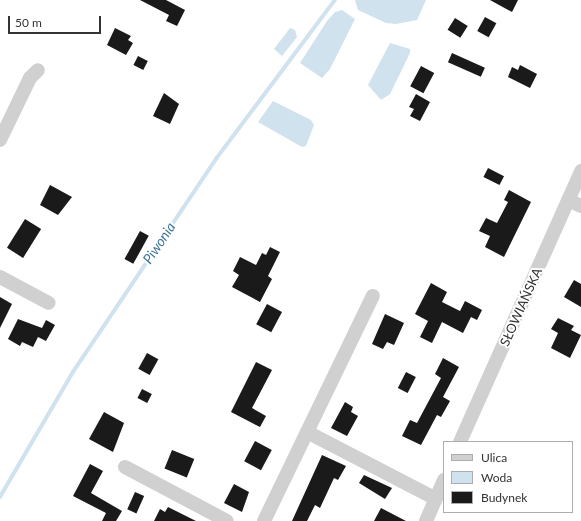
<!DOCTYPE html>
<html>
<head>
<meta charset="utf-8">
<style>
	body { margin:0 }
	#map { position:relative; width:581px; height:521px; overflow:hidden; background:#fff; font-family:Lato,sans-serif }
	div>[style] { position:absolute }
	.water>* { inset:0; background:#cfe2ee }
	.stream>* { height:3.5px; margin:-1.75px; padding:0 1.75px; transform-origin:1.75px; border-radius:1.75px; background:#cfe2ee }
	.building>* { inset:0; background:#1a1a1a; transform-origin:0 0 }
	.minor>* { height:14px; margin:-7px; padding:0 7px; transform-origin:7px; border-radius:7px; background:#d0d0d0 }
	span { translate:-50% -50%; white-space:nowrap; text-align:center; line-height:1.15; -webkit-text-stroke:4px #fff; paint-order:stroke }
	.street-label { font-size:13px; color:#333 }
	.water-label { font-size:14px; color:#3f7597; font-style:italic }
	.legend { position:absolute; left:443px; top:441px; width:130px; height:72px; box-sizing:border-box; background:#fff; border:1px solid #adadad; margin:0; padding:5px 7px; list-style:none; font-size:12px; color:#333 }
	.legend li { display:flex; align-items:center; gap:8px; height:20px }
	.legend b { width:20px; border:1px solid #adadad }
	.scale { position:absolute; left:8px; top:16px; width:93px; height:18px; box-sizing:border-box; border:2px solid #333; border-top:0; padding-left:5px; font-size:12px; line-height:14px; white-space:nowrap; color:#333; -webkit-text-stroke:3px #fff; paint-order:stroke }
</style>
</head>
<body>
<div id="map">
	<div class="water">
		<div style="clip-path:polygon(355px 0,426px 0,417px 20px,396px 24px,386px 23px,358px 10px)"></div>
		<div style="clip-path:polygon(342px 10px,355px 19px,330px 69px,322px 78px,300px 63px,327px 21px,335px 12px)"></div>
		<div style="clip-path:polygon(290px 28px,295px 30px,297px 37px,282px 56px,274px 49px)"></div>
		<div style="clip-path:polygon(390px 43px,410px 49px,410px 53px,390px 94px,381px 100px,368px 85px)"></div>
		<div style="clip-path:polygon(273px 101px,311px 120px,314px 125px,306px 146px,302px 147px,258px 122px)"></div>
	</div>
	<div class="stream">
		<div style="left:0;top:497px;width:145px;rotate:-59.7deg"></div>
		<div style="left:73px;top:372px;width:257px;rotate:-56.1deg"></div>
		<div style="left:216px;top:159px;width:199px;rotate:-53.2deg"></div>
	</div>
	<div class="building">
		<div style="clip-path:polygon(140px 0,166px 0,185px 10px,177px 26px,166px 21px,169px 15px)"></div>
		<div style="clip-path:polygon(490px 0,518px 0,512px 12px)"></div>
		<div style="left:485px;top:17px;width:13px;height:16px;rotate:29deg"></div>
		<div style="left:455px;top:18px;width:15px;height:14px;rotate:32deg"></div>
		<div style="clip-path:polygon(115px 28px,131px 36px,128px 40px,133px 43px,126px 55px,107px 45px)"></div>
		<div style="left:452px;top:53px;width:36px;height:10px;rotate:24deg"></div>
		<div style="left:138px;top:56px;width:11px;height:10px;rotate:27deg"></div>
		<div style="clip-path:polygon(520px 65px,537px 74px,530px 88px,508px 77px,512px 67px,518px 70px)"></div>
		<div style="left:421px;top:66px;width:15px;height:23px;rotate:28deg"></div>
		<div style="clip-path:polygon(164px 93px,179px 104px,170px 124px,153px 116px)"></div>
		<div style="clip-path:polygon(416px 94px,430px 102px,420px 121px,410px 116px,414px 109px,409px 107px)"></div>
		<div style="left:488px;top:168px;width:18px;height:10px;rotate:27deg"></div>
		<div style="clip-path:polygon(50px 185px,72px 197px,58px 215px,40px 205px)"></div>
		<div style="clip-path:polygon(509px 190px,531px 202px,504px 257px,485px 247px,490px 236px,479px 231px,486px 218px,497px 223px,508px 202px,504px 200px)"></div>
		<div style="left:25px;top:219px;width:19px;height:34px;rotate:32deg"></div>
		<div style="left:140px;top:231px;width:10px;height:32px;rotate:29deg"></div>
		<div style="clip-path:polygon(270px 247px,280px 252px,268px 276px,272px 279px,260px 302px,232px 287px,239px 275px,233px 271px,240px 257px,256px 265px,262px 253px,266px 255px)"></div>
		<div style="clip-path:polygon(574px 280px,581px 284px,581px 307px,564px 297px)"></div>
		<div style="clip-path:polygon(431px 283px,447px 292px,442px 302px,460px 311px,465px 301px,482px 310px,477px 320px,471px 317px,463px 333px,442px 322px,432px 343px,420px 337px,428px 321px,415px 314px)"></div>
		<div style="clip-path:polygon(0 297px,12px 304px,0 328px)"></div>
		<div style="left:267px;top:304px;width:17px;height:23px;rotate:28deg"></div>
		<div style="clip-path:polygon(385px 314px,404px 323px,394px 345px,387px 342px,383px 349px,372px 344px)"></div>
		<div style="clip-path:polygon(558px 318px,574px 326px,571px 330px,581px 335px,570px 358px,551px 348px,558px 333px,551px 329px)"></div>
		<div style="clip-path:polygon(18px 319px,42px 328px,46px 320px,55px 325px,46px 341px,38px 337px,33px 347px,22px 342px,20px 346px,8px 339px)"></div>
		<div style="left:147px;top:353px;width:13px;height:18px;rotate:29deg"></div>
		<div style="clip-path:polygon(443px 358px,459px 367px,443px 397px,450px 401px,441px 417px,437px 415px,421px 445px,402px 436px,410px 420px,417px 423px,441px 378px,435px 374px)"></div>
		<div style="clip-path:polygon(256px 362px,272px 370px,252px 408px,266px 416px,260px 427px,231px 412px)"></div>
		<div style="left:406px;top:372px;width:11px;height:18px;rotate:27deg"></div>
		<div style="left:142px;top:389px;width:11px;height:10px;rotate:27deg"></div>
		<div style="clip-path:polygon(345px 402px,353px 407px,351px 412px,358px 416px,347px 436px,331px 428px)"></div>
		<div style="clip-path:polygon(104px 412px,124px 423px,113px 452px,89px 439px)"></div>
		<div style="left:255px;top:441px;width:19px;height:23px;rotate:28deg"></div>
		<div style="left:172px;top:450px;width:24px;height:20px;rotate:22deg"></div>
		<div style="clip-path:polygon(322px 455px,346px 466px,338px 480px,334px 478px,320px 508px,315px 505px,307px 521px,292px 521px)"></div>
		<div style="clip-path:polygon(90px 464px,103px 471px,91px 493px,122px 511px,116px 521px,102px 521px,106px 513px,73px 496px)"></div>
		<div style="clip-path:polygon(364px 475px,392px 488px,385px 499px,359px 483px)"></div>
		<div style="clip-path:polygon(234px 484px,249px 492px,242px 512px,224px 503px)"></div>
		<div style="left:135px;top:492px;width:10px;height:19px;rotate:24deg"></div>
		<div style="clip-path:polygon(168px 507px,196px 521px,154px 521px,160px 509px,165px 512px)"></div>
		<div style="clip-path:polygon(381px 508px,406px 521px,374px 521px)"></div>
	</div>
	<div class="minor">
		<div style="left:0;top:140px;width:69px;rotate:-64.2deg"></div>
		<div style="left:30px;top:78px;width:11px;rotate:-45deg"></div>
		<div style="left:568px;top:200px;width:14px;rotate:25deg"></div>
		<div style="left:0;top:277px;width:55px;rotate:28deg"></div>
		<div style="left:307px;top:432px;width:145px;rotate:27.4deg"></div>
		<div style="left:460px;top:442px;width:297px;rotate:-65.9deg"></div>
		<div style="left:125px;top:467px;width:115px;rotate:27.9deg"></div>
		<div style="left:264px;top:521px;width:250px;rotate:-64.2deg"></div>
		<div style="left:426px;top:521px;width:45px;rotate:-66.3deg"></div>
	</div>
	<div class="street-label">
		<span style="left:521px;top:307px;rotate:-66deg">SŁOWIAŃSKA</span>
	</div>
	<div class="water-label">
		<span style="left:159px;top:243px;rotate:-56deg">Piwonia</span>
	</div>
	<ul class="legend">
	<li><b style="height:5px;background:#d0d0d0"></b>Ulica</li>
	<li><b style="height:11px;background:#cfe2ee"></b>Woda</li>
	<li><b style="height:11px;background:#1a1a1a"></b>Budynek</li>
	</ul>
	<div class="scale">50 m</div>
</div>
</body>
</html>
